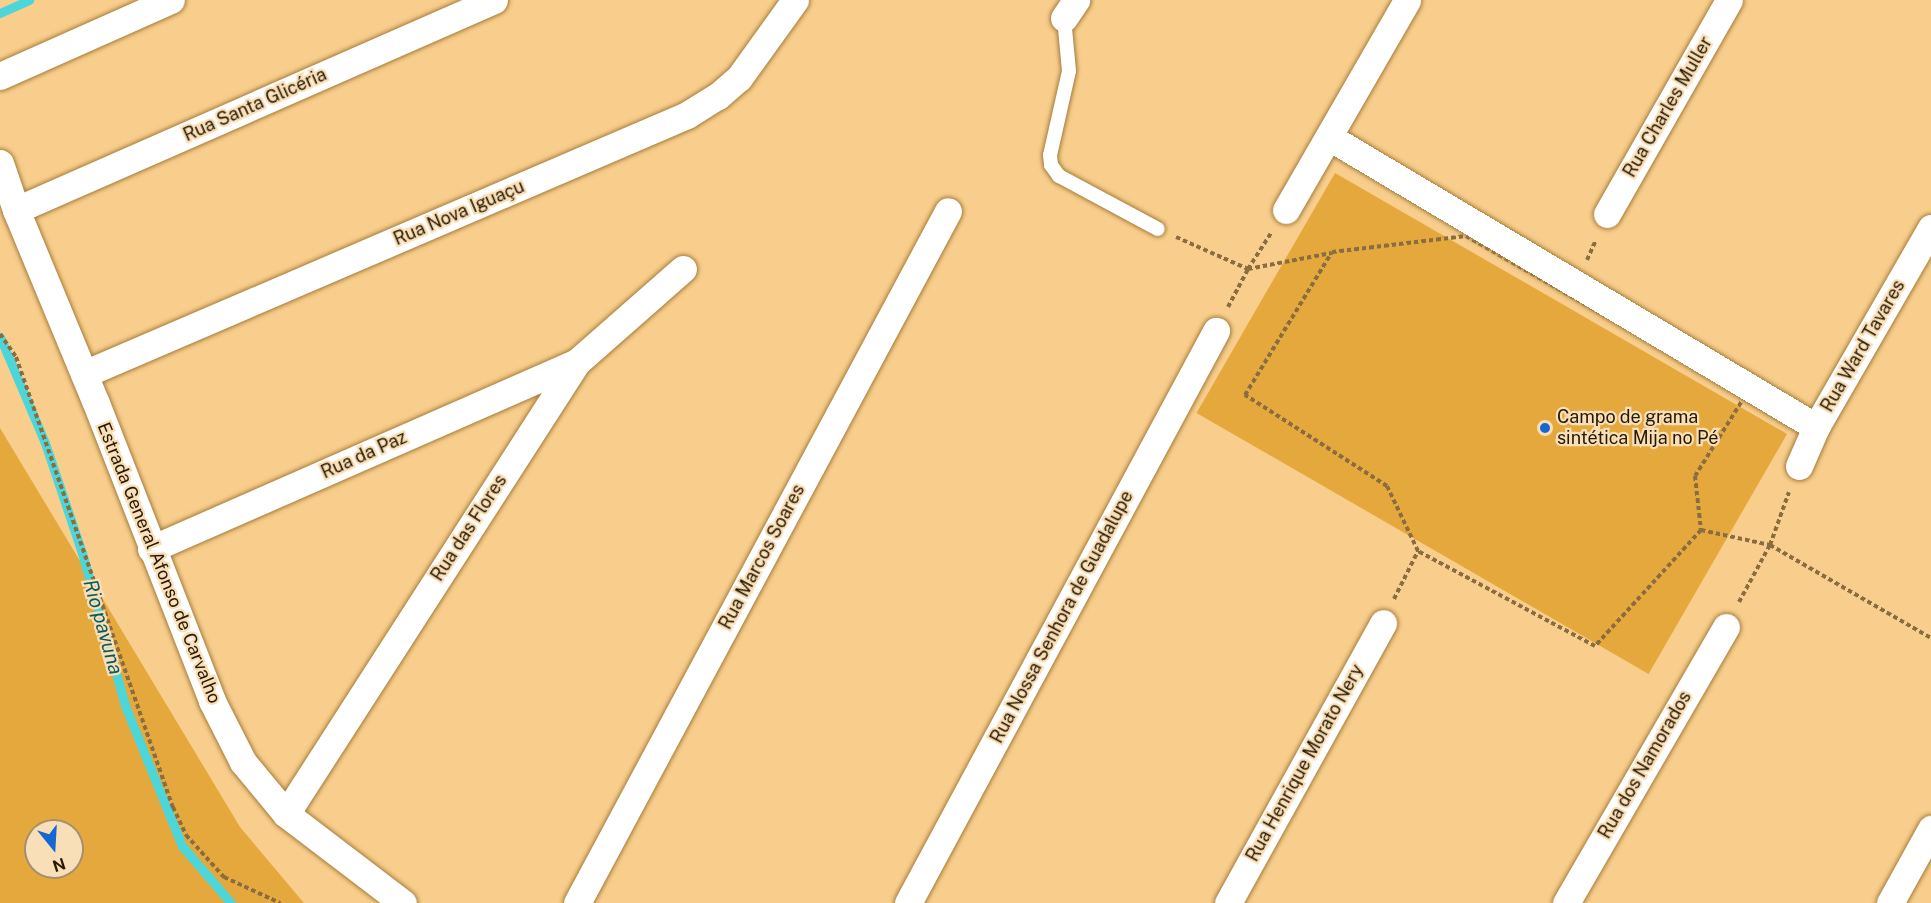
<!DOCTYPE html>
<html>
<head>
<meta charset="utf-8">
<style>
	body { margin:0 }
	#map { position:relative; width:1931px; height:903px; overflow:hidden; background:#f9ce8c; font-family:"Public Sans",sans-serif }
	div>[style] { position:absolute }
	.green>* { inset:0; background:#e5a83c; transform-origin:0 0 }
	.stream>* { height:9px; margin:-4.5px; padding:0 4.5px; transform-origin:4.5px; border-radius:4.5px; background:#4cd6d9 }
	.path>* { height:4px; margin-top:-2px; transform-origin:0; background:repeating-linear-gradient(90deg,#896d41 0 4.5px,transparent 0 7.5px) }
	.roads { filter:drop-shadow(0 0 2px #a47d3b) drop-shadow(0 0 2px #a47d3b) }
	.service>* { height:14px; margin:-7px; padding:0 7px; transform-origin:7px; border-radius:7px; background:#fff }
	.minor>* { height:27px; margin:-13.5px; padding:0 13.5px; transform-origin:13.5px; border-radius:13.5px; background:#fff }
	.dots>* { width:16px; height:16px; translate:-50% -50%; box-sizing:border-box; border:3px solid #f9dfb8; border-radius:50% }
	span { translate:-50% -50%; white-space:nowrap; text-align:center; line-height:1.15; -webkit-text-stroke:4.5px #f9dfb8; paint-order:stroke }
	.street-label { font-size:18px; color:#281800 }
	.poi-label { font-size:18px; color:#281800 }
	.left { translate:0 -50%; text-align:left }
	.water-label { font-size:20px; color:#085a5c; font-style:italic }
	.north { position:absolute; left:24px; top:819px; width:60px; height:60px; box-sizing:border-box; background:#f9dfb8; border:2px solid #a58f6e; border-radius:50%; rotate:162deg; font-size:16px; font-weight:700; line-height:24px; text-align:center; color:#281800 }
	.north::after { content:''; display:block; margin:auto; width:21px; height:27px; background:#1468d2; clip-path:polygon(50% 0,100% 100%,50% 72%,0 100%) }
</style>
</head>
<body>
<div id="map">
	<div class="green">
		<div style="left:1335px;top:173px;width:522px;height:277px;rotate:30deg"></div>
		<div style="clip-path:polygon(evenodd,0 428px,240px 827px,304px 903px,0 903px,0 428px,36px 831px,72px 831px,72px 867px,36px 867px,36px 831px)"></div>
	</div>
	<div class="stream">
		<div style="left:0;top:13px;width:32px;rotate:-24deg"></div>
		<div style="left:0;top:337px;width:115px;rotate:67deg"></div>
		<div style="left:45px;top:443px;width:116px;rotate:71.4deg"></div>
		<div style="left:82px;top:553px;width:161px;rotate:74.2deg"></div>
		<div style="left:126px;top:708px;width:149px;rotate:67.9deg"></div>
		<div style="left:182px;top:846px;width:75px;rotate:49.3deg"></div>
	</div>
	<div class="path">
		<div style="left:1466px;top:236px;width:322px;rotate:29.8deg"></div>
		<div style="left:1745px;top:396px;width:94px;rotate:122deg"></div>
		<div style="left:1695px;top:476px;width:54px;rotate:83.7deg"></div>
		<div style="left:1701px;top:530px;width:157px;rotate:132.4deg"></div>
		<div style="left:1595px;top:646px;width:201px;rotate:-151.8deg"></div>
		<div style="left:1418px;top:551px;width:72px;rotate:-115.5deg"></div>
		<div style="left:1387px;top:486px;width:169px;rotate:-147.3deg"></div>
		<div style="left:1245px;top:395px;width:167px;rotate:-58.7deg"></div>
		<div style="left:1332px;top:252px;width:135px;rotate:-6.8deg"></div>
		<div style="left:1176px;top:237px;width:79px;rotate:24deg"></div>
		<div style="left:1248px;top:269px;width:85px;rotate:-10.9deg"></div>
		<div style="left:1587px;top:260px;width:22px;rotate:-66deg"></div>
		<div style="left:1228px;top:307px;width:43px;rotate:-62.2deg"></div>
		<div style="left:1248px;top:269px;width:43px;rotate:-57.4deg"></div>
		<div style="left:0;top:334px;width:28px;rotate:55deg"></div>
		<div style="left:16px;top:357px;width:477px;rotate:70.8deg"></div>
		<div style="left:173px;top:807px;width:31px;rotate:65deg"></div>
		<div style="left:186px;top:835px;width:57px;rotate:47.9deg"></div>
		<div style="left:224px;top:877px;width:62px;rotate:24.9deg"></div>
		<div style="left:1701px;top:530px;width:71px;rotate:12.3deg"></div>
		<div style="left:1770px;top:545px;width:186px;rotate:30deg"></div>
		<div style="left:1394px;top:599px;width:54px;rotate:-63.4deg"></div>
		<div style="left:1739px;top:602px;width:65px;rotate:-61.5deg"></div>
		<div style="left:1770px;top:545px;width:56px;rotate:-70.3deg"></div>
	</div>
	<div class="roads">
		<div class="service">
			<div style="left:1064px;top:18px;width:53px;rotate:84.6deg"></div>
			<div style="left:1069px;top:71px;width:86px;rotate:102.7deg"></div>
			<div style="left:1050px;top:155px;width:10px;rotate:84deg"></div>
			<div style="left:1051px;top:165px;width:14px;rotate:54deg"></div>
			<div style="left:1059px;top:176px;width:112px;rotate:28.2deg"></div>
		</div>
		<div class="minor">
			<div style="left:1064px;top:18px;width:22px;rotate:-56deg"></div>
			<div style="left:0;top:76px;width:187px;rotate:-24deg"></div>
			<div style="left:1329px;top:137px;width:567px;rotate:30.77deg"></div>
			<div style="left:0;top:163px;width:50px;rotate:71.2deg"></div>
			<div style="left:16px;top:210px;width:209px;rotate:67.5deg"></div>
			<div style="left:96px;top:403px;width:320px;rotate:68.7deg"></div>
			<div style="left:212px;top:701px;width:68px;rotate:63.1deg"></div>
			<div style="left:243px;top:762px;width:67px;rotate:50.4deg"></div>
			<div style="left:286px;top:814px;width:147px;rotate:37.3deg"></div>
			<div style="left:16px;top:210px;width:522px;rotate:-23.72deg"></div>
			<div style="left:1286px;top:210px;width:242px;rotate:-60deg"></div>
			<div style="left:1607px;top:214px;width:246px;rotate:-60.3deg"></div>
			<div style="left:84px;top:374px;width:656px;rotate:-23.24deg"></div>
			<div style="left:687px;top:115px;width:36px;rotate:-32deg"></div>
			<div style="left:718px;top:96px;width:28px;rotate:-41deg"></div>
			<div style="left:739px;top:78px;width:96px;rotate:-54.3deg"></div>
			<div style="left:1799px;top:466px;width:43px;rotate:-66.4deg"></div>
			<div style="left:1816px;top:427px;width:230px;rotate:-60deg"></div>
			<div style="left:151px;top:549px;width:465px;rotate:-23.7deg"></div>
			<div style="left:286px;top:814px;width:538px;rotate:-57.23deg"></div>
			<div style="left:577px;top:362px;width:141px;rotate:-41.3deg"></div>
			<div style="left:577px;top:903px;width:785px;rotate:-61.8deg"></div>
			<div style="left:908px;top:903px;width:650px;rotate:-61.7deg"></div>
			<div style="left:1228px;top:903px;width:320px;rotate:-61deg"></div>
			<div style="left:1566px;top:903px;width:319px;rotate:-59.9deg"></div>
			<div style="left:1890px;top:903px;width:85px;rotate:-61deg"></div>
		</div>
	</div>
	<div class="dots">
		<div style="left:1545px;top:428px;background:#1468d2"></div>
	</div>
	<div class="street-label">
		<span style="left:255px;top:105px;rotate:-24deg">Rua Santa Glicéria</span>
		<span style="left:1668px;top:107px;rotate:-60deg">Rua Charles Muller</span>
		<span style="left:459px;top:213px;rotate:-23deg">Rua Nova Iguaçu</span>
		<span style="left:1863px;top:346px;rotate:-60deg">Rua Ward Tavares</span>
		<span style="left:364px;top:455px;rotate:-24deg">Rua da Paz</span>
		<span style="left:469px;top:528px;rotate:-57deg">Rua das Flores</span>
		<span style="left:762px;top:557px;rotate:-62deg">Rua Marcos Soares</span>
		<span style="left:159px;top:563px;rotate:68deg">Estrada General Afonso de Carvalho</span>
		<span style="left:1062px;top:617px;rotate:-62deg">Rua Nossa Senhora de Guadalupe</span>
		<span style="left:1305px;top:763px;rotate:-61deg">Rua Henrique Morato Nery</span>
		<span style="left:1645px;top:765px;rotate:-60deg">Rua dos Namorados</span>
	</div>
	<div class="poi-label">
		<span class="left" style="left:1557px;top:428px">Campo de grama<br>sintética Mija no Pé</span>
	</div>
	<div class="water-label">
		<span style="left:103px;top:627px;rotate:74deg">Rio pavuna</span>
	</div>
	<div class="north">N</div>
</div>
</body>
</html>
